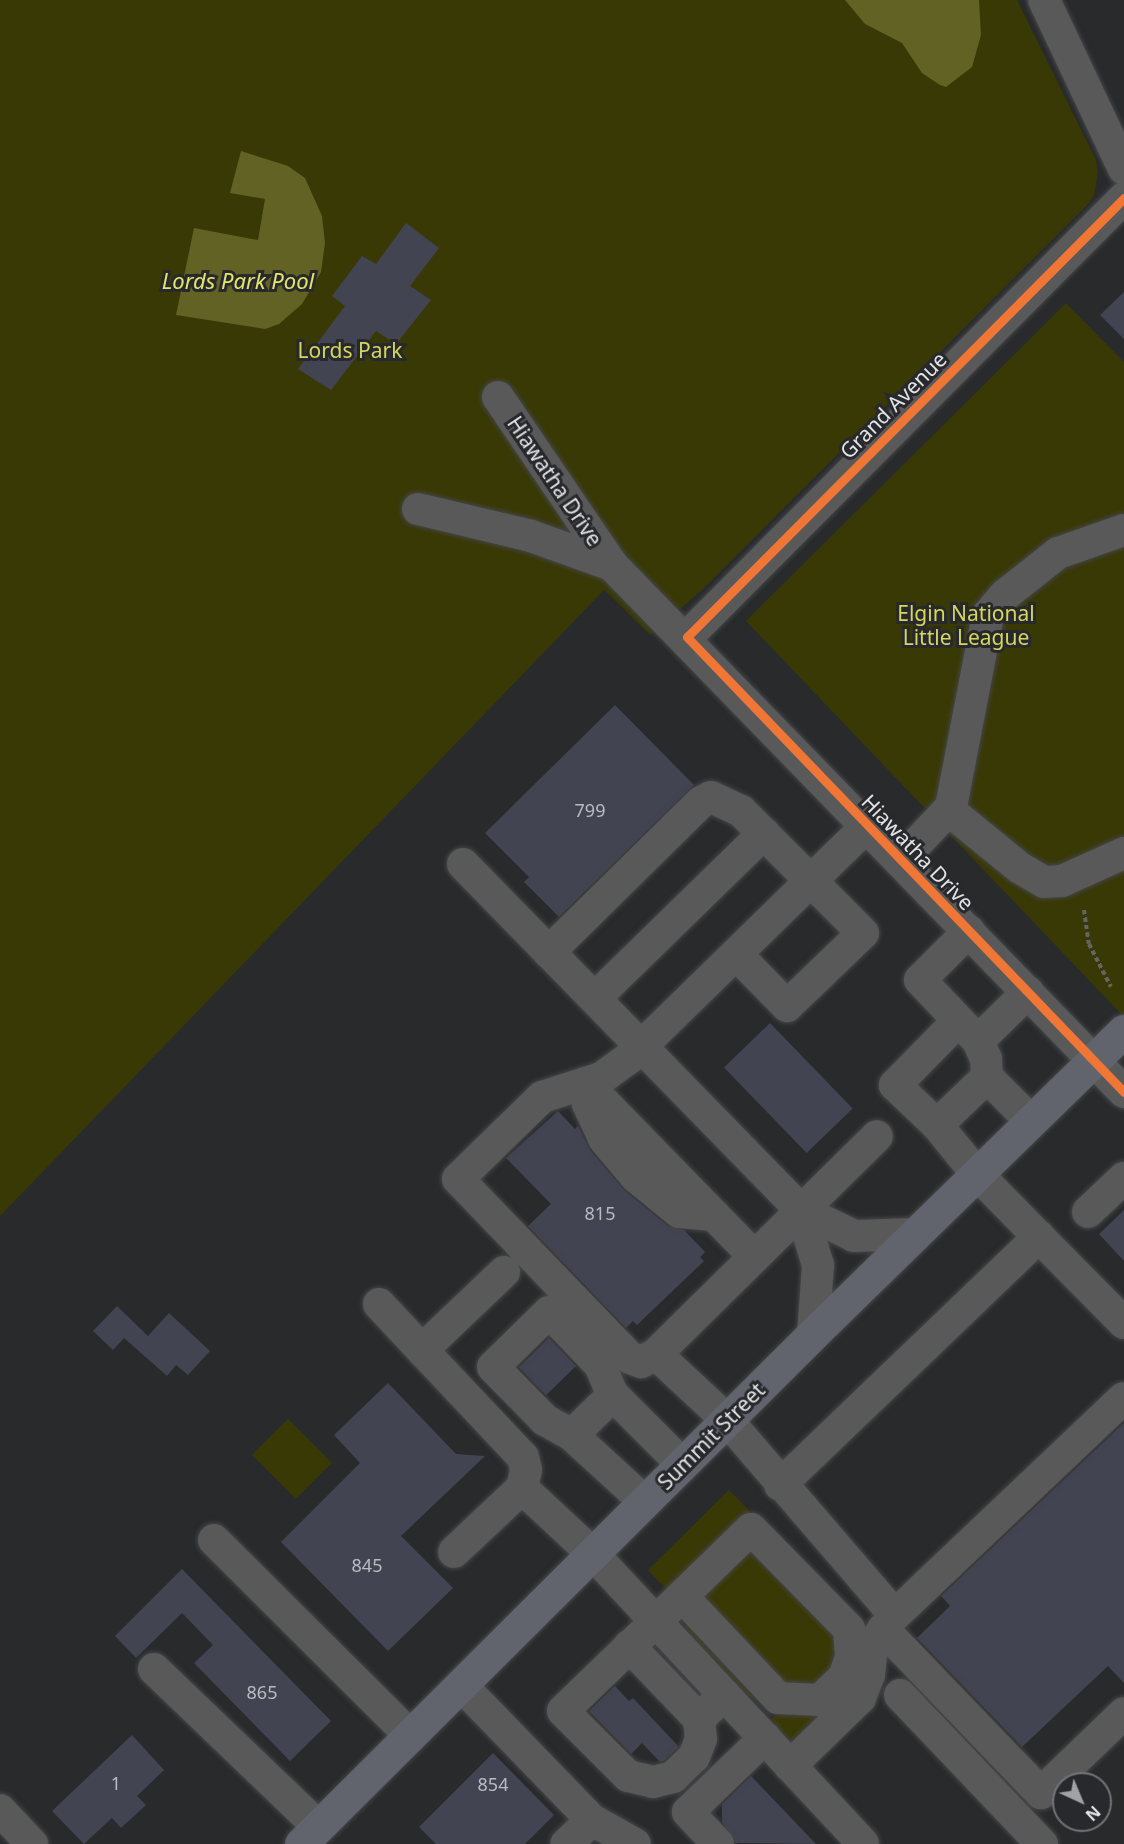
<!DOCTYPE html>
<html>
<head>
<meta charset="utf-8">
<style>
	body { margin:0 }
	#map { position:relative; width:1124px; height:1844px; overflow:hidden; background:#292a2c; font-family:"Noto Sans",sans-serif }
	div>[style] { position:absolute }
	.green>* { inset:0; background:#393906; transform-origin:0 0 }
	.water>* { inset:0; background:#616223 }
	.building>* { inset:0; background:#424452; transform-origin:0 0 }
	.path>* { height:4px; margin-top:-2px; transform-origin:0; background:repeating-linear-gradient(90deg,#646466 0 4.5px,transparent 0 7.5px) }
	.roads { filter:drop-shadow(0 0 2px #444547) drop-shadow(0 0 2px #444547) }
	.minor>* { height:32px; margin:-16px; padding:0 16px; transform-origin:16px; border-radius:16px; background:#59595a }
	.major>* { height:33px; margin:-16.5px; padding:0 16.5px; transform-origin:16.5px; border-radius:16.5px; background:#61646c }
	.cycleway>* { height:9px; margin:-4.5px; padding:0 4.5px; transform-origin:4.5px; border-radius:4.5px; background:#f07635 }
	span { translate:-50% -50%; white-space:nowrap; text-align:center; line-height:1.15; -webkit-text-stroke:6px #28292d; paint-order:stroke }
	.number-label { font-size:18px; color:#bbbbc1 }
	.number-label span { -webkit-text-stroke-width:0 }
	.park-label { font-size:21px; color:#d5d65c }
	.street-label { font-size:21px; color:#e3e3e6 }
	.water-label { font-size:22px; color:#e3e56b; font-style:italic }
	.north { position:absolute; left:1052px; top:1772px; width:60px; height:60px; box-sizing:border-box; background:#28292d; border:2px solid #737377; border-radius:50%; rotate:136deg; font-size:16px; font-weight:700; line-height:24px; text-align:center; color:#e3e3e6 }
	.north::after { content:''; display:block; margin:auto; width:21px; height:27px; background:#a2a2a5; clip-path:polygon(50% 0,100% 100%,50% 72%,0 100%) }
</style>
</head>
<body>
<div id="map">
	<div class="green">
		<div style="clip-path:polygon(0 0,1017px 0,1096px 160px,1098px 172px,1094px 196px,1086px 206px,702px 590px,650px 635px,604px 590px,0 1216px)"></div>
		<div style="clip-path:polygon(1066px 303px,1124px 362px,1124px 1017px,746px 621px)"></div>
		<div style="left:288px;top:1419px;width:62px;height:51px;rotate:45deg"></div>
		<div style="clip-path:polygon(729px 1490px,863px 1626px,850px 1687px,792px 1741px,769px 1722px,776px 1715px,756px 1694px,749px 1700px,697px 1647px,680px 1618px,687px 1611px,648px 1570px)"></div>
	</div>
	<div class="water">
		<div style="clip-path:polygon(845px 0,979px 0,981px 35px,972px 67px,946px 87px,940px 85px,922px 73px,902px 43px,865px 24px)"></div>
		<div style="clip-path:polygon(241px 151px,288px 166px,305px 178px,322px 216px,325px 243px,321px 272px,302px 304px,279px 324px,265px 329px,176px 315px,194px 228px,258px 240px,265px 199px,230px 193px)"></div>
	</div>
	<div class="building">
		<div style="clip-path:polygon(406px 223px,439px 248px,410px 286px,431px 300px,396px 344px,376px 331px,331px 390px,298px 369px,345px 306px,332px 296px,362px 256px,376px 264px)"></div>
		<div style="clip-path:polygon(1124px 292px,1124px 339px,1100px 315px)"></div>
		<div style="clip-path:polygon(615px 705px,694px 785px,559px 917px,524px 882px,529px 877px,485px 833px)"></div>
		<div style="left:770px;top:1023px;width:119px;height:64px;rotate:46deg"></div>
		<div style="clip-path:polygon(558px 1111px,575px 1129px,578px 1126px,590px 1150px,624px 1190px,668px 1226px,684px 1230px,705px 1252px,700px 1257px,704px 1261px,637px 1325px,633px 1321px,626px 1328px,528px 1226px,551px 1204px,506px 1158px)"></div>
		<div style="clip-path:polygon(1124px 1210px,1124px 1261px,1099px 1234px)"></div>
		<div style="clip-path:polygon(117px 1306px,148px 1336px,169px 1313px,210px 1351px,188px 1375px,176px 1365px,167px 1376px,124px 1338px,113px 1350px,93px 1331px)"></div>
		<div style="left:549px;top:1338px;width:39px;height:42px;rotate:46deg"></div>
		<div style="clip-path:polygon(388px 1383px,456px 1454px,485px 1456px,401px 1536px,453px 1588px,388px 1651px,281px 1542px,360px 1463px,334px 1435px)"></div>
		<div style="clip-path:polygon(1124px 1423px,1124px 1683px,1108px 1666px,1022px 1747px,917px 1638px,950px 1606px,941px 1596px)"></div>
		<div style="clip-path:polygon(182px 1569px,331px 1721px,290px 1761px,194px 1663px,213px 1645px,182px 1613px,136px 1658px,115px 1636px)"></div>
		<div style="clip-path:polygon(615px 1686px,629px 1701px,633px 1698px,679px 1747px,664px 1761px,660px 1762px,642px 1743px,631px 1754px,589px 1711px)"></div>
		<div style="clip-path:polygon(132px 1735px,164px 1770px,137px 1796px,146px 1805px,121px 1828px,112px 1818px,84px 1844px,52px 1811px)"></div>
		<div style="clip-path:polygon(493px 1753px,554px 1815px,525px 1844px,436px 1844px,419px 1827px)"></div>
		<div style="clip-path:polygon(751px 1776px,816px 1844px,735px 1843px,722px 1822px,722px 1804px)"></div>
	</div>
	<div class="path">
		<div style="left:1084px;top:910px;width:34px;rotate:82deg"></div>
		<div style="left:1089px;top:944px;width:48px;rotate:62.9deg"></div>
	</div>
	<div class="roads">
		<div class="minor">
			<div style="left:1044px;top:0;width:187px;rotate:64.7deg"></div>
			<div style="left:498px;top:397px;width:203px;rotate:55.8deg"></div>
			<div style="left:612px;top:565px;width:735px;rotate:45.83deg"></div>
			<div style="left:418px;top:509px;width:116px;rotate:13.4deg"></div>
			<div style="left:531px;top:536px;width:86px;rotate:19.7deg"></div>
			<div style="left:687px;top:637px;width:619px;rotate:-45.13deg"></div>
			<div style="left:950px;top:811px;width:90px;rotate:39.2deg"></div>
			<div style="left:1020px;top:868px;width:28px;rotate:30deg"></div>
			<div style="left:1044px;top:882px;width:18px;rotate:-3deg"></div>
			<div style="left:1062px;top:881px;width:68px;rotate:-24.3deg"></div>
			<div style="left:867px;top:826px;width:332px;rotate:135.7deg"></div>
			<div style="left:629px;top:1058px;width:34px;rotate:144deg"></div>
			<div style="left:601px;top:1078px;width:62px;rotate:162.1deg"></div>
			<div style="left:542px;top:1097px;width:117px;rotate:135.7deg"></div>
			<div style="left:458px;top:1179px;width:248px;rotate:46.1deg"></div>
			<div style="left:630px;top:1358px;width:12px;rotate:20deg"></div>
			<div style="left:641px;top:1362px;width:17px;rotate:-28deg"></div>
			<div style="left:656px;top:1354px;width:310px;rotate:-44.6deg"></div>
			<div style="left:900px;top:861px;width:74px;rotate:-46.6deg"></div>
			<div style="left:951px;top:807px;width:196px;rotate:-79.1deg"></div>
			<div style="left:988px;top:615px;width:26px;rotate:-50deg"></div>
			<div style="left:1005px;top:595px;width:68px;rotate:-38.4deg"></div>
			<div style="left:1058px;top:553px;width:70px;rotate:-19.2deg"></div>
			<div style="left:463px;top:864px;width:123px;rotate:45.7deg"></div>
			<div style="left:969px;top:931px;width:69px;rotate:135deg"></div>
			<div style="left:920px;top:980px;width:84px;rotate:46.4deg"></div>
			<div style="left:978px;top:1041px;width:20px;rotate:66deg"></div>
			<div style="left:986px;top:1059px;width:18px;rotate:87deg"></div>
			<div style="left:987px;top:1077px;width:62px;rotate:45deg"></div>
			<div style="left:736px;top:954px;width:73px;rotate:45.6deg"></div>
			<div style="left:787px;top:1006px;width:105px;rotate:-43.8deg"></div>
			<div style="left:863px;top:933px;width:173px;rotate:-135deg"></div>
			<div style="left:741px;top:811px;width:33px;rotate:-155deg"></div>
			<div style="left:711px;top:797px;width:11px;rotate:153deg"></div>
			<div style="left:701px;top:802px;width:214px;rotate:135.4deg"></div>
			<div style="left:549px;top:952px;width:361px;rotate:45.7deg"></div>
			<div style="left:801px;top:1210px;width:59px;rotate:26.1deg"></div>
			<div style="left:854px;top:1236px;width:60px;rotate:-1.9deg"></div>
			<div style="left:595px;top:998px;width:236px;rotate:-44.3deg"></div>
			<div style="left:958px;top:1021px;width:90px;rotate:134.5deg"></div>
			<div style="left:895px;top:1085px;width:58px;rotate:43.6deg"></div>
			<div style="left:937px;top:1125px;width:63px;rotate:50.8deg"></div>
			<div style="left:977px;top:1174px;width:88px;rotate:45.5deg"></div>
			<div style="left:978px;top:1041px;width:70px;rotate:-44.4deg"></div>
			<div style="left:585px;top:1083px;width:242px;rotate:45.7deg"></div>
			<div style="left:585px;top:1086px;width:18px;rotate:81deg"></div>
			<div style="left:588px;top:1104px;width:38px;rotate:65deg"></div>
			<div style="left:604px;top:1139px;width:48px;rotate:50deg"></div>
			<div style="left:635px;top:1176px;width:57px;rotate:39.3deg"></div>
			<div style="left:679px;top:1212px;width:35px;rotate:5deg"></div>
			<div style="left:937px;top:1125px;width:69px;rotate:-43.8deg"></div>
			<div style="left:801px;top:1210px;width:58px;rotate:72.8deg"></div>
			<div style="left:818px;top:1265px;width:69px;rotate:94.1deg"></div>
			<div style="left:1088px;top:1212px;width:50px;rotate:-43.4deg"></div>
			<div style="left:504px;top:1272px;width:113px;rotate:136.4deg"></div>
			<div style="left:422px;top:1350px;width:147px;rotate:46.7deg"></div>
			<div style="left:523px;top:1457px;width:13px;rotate:77deg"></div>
			<div style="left:526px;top:1470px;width:18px;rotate:103deg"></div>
			<div style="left:522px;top:1488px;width:97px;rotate:42.9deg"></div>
			<div style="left:593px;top:1554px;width:396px;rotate:47deg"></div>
			<div style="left:379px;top:1304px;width:63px;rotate:46.9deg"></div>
			<div style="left:656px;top:1354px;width:97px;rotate:42.9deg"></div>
			<div style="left:727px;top:1420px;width:257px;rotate:49.3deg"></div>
			<div style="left:895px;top:1615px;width:315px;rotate:-43.5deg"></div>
			<div style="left:572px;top:1435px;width:57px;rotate:-44.3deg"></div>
			<div style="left:780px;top:1485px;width:359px;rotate:-43.8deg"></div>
			<div style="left:1039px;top:1237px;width:121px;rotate:45.3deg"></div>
			<div style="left:645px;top:1502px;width:99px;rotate:-137.5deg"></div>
			<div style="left:572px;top:1435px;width:31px;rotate:-151deg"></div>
			<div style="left:545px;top:1420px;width:74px;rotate:-134.5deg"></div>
			<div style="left:493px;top:1367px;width:78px;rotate:-44.5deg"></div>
			<div style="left:549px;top:1312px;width:74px;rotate:46.1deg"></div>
			<div style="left:600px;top:1365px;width:33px;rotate:67deg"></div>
			<div style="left:613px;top:1395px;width:98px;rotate:45deg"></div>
			<div style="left:214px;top:1540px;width:278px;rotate:44.9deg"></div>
			<div style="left:454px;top:1552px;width:93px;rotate:-43.3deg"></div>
			<div style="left:682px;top:1596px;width:96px;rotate:-44.2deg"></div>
			<div style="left:751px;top:1529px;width:140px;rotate:45.6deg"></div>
			<div style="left:849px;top:1629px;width:28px;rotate:86deg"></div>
			<div style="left:851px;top:1657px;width:21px;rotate:109deg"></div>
			<div style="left:844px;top:1677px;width:33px;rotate:136deg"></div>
			<div style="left:820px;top:1700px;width:42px;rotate:-177.3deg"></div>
			<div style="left:778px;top:1698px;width:140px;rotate:-133.3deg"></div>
			<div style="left:682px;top:1596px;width:165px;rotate:136deg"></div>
			<div style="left:563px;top:1711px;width:92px;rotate:45deg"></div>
			<div style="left:628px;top:1776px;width:26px;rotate:13deg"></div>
			<div style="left:653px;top:1782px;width:21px;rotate:-14deg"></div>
			<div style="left:673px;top:1777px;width:29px;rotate:-44deg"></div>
			<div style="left:694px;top:1757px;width:19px;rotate:-69deg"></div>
			<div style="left:701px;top:1739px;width:20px;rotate:-96deg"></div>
			<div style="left:699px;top:1719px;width:35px;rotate:-44deg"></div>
			<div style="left:883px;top:1629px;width:228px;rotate:46.1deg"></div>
			<div style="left:1041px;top:1793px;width:115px;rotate:-43.9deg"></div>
			<div style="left:629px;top:1646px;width:101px;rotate:46.2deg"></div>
			<div style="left:154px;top:1669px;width:227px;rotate:43.8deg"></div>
			<div style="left:462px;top:1686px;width:187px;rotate:45.9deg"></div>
			<div style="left:592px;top:1820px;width:35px;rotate:137deg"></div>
			<div style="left:900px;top:1695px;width:206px;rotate:46.4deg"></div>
			<div style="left:790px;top:1766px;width:98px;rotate:-44.2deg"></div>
			<div style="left:860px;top:1698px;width:25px;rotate:-69deg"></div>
			<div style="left:869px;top:1675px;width:29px;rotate:-84deg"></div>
			<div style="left:872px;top:1646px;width:18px;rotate:-56deg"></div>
			<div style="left:0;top:1810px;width:47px;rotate:46.7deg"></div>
			<div style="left:592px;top:1820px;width:49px;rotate:29.2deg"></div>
			<div style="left:718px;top:1844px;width:44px;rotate:-133.2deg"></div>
			<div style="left:688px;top:1812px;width:107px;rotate:-43.9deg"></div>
		</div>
		<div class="major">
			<div style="left:301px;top:1844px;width:723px;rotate:-44.89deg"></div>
			<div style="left:813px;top:1334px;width:434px;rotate:-44.3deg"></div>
		</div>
	</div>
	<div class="cycleway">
		<div style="left:1124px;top:198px;width:619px;rotate:134.87deg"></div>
		<div style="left:687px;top:637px;width:631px;rotate:46.16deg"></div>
	</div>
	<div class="number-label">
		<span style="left:590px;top:810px">799</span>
		<span style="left:600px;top:1213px">815</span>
		<span style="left:367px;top:1565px">845</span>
		<span style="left:262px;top:1692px">865</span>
		<span style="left:116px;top:1783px">1</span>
		<span style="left:493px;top:1784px">854</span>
	</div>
	<div class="park-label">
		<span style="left:350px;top:350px">Lords Park</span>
		<span style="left:966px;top:625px">Elgin National<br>Little League</span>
	</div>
	<div class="street-label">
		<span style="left:893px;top:405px;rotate:-45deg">Grand Avenue</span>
		<span style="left:555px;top:481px;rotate:56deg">Hiawatha Drive</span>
		<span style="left:918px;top:852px;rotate:46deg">Hiawatha Drive</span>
		<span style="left:711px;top:1436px;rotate:-45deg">Summit Street</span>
	</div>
	<div class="water-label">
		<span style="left:238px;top:281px">Lords Park Pool</span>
	</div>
	<div class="north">N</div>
</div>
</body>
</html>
